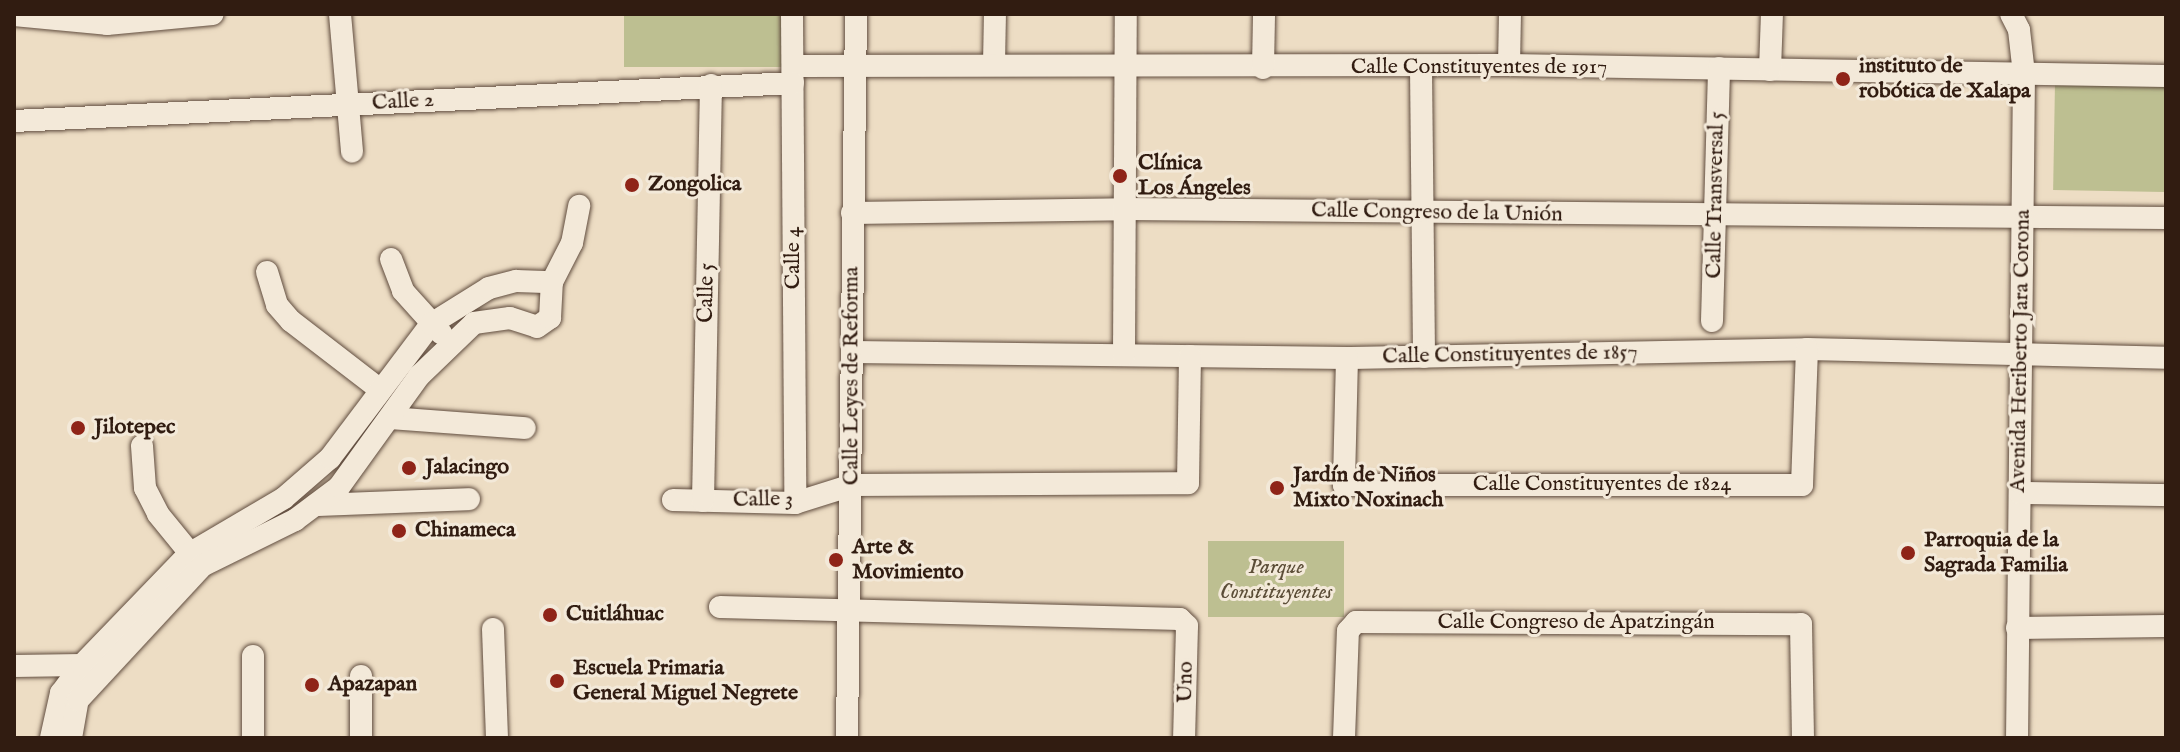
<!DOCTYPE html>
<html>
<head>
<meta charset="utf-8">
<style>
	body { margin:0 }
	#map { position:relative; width:2180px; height:752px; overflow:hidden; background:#edddc4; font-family:"IM FELL English",serif }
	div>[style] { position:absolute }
	.green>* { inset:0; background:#bdbf91; transform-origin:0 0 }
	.roads { filter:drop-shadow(0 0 2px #604c3e) drop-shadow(0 0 2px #604c3e) }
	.minor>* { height:22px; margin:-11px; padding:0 11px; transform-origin:11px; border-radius:11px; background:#f3e9d9 }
	.dots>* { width:22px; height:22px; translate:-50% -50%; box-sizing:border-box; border:4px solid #f3e9d9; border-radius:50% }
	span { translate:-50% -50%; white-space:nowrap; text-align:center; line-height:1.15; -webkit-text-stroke:6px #f3e9d9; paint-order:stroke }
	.poi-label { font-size:22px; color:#311c11; font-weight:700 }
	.left { translate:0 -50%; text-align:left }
	.street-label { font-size:22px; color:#311c11 }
	.park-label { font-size:22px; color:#5b4d37; font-style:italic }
	.frame { position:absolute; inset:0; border:16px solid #311c11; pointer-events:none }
</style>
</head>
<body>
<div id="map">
	<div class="green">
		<div style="left:624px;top:14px;width:169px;height:53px"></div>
		<div style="left:2055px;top:83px;width:111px;height:107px;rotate:1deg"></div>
		<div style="left:1208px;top:541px;width:136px;height:76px"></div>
	</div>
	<div class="roads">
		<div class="minor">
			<div style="left:340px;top:14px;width:138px;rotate:85deg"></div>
			<div style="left:792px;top:14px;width:489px;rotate:89.6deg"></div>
			<div style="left:2011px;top:14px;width:18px;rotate:63deg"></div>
			<div style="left:2019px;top:30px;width:44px;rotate:83.5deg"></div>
			<div style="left:2024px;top:74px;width:664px;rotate:90.6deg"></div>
			<div style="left:14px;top:15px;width:93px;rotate:5.5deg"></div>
			<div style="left:107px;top:24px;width:106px;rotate:-5.4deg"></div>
			<div style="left:994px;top:64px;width:50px;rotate:-88.9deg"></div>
			<div style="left:1509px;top:65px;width:51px;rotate:-88.9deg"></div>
			<div style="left:793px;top:66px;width:716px;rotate:-0.08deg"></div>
			<div style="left:1509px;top:65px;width:657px;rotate:0.96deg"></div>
			<div style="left:1263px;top:68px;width:54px;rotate:-88.9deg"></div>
			<div style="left:1421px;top:68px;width:289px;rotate:89.4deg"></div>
			<div style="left:1770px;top:70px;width:56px;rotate:-88deg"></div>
			<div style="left:14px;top:121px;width:780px;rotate:-2.79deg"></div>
			<div style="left:852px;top:213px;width:274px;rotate:-0.8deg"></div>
			<div style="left:1126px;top:209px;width:1040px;rotate:0.5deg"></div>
			<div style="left:391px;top:259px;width:34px;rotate:69deg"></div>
			<div style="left:403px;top:291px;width:57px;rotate:47.9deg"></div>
			<div style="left:267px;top:272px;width:34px;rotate:73deg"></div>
			<div style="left:277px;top:305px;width:21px;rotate:49deg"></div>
			<div style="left:291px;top:321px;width:110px;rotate:37.6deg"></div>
			<div style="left:552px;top:282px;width:44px;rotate:-62.9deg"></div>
			<div style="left:572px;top:243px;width:38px;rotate:-79deg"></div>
			<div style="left:1712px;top:321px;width:253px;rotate:-88.4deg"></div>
			<div style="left:853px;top:352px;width:494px;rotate:0.7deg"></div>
			<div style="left:1347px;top:358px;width:460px;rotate:-1.1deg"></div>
			<div style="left:1807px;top:349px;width:359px;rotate:1.4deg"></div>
			<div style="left:1124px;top:355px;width:341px;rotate:-89.7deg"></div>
			<div style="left:1347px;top:358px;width:127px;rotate:91.4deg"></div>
			<div style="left:1344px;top:485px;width:458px"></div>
			<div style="left:1802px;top:485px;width:136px;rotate:-87.9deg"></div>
			<div style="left:391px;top:418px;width:134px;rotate:4.3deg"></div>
			<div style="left:142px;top:446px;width:42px;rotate:85.9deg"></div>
			<div style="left:145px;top:488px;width:29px;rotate:63deg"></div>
			<div style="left:158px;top:514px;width:63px;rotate:50.8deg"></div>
			<div style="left:2020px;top:493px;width:146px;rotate:0.8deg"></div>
			<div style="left:673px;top:500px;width:122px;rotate:1.4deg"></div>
			<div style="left:795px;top:503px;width:60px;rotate:-17.5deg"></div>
			<div style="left:852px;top:485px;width:336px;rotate:-0.3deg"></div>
			<div style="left:1188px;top:483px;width:127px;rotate:-89.1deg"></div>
			<div style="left:703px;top:501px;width:416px;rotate:-88.9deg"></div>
			<div style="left:316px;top:505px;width:153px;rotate:-2.2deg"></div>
			<div style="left:720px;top:607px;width:460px;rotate:1.5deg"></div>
			<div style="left:1180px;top:619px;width:10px;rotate:45deg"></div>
			<div style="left:1187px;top:626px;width:112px;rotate:91.5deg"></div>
			<div style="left:2017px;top:628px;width:149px;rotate:-0.8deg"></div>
			<div style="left:493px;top:629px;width:109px;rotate:87.9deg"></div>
			<div style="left:14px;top:666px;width:68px;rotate:-0.8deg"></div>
			<div style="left:361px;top:676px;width:62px;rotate:90deg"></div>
			<div style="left:51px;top:738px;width:46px;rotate:-77.5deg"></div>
			<div style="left:61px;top:693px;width:35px;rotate:-53deg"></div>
			<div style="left:82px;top:665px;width:154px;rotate:-46.1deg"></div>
			<div style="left:189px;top:554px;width:110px;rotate:-30.5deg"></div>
			<div style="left:284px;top:498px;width:61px;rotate:-41deg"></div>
			<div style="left:330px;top:458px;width:168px;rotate:-53deg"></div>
			<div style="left:431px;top:324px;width:68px;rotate:-31.8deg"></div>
			<div style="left:489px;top:288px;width:28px;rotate:-15deg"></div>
			<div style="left:516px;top:281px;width:36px;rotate:2deg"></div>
			<div style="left:71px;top:738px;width:39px;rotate:-80deg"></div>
			<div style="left:78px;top:700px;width:183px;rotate:-47.2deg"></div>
			<div style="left:202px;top:566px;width:104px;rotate:-26.3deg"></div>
			<div style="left:295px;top:520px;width:55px;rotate:-36.9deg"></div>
			<div style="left:339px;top:487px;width:137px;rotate:-54.2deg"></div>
			<div style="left:419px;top:376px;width:76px;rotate:-43.9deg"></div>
			<div style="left:474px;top:323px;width:36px;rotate:-8deg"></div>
			<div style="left:510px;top:318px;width:28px;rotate:18deg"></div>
			<div style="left:537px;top:327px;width:16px;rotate:-35deg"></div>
			<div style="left:550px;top:318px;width:36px;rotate:-87deg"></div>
			<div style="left:253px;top:738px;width:82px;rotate:-90deg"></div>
			<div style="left:847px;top:738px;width:724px;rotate:-89.29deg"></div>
			<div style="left:1344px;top:738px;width:107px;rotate:-87.9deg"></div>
			<div style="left:1348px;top:631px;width:12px;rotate:-48deg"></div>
			<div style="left:1356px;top:622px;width:445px;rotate:0.3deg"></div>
			<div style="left:1801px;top:624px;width:114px;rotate:89deg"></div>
		</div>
	</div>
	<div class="dots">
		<div style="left:1843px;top:79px;background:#8f2418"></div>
		<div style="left:1120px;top:176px;background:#8f2418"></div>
		<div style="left:632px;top:185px;background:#8f2418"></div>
		<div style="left:78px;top:428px;background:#8f2418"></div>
		<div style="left:409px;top:468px;background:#8f2418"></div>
		<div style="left:1277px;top:488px;background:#8f2418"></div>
		<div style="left:399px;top:531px;background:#8f2418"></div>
		<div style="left:1908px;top:553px;background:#8f2418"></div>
		<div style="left:836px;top:560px;background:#8f2418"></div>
		<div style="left:550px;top:615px;background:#8f2418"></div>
		<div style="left:557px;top:681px;background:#8f2418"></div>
		<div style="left:312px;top:685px;background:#8f2418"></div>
	</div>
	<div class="poi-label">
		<span class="left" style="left:1859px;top:79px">instituto de<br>robótica de Xalapa</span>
		<span class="left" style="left:1138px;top:176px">Clínica<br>Los Ángeles</span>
		<span class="left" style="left:648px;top:185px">Zongolica</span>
		<span class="left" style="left:94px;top:428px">Jilotepec</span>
		<span class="left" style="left:425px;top:468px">Jalacingo</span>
		<span class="left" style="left:1293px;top:488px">Jardín de Niños<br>Mixto Noxinach</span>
		<span class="left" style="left:415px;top:531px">Chinameca</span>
		<span class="left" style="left:1924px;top:553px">Parroquia de la<br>Sagrada Familia</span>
		<span class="left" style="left:852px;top:560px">Arte &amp;<br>Movimiento</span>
		<span class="left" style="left:566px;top:615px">Cuitláhuac</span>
		<span class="left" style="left:573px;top:681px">Escuela Primaria<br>General Miguel Negrete</span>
		<span class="left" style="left:328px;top:685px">Apazapan</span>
	</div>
	<div class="street-label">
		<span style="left:1479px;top:68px">Calle Constituyentes de 1917</span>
		<span style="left:403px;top:102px;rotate:-3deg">Calle 2</span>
		<span style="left:1716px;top:195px;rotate:-89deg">Calle Transversal 5</span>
		<span style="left:1437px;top:213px;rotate:1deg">Calle Congreso de la Unión</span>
		<span style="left:794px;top:258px;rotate:-90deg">Calle 4</span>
		<span style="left:707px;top:293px;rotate:-89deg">Calle 5</span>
		<span style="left:2021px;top:351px;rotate:-89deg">Avenida Heriberto Jara Corona</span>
		<span style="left:1510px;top:355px;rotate:-1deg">Calle Constituyentes de 1857</span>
		<span style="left:852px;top:376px;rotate:-90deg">Calle Leyes de Reforma</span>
		<span style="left:1602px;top:485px">Calle Constituyentes de 1824</span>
		<span style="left:763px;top:500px;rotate:-1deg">Calle 3</span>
		<span style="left:1576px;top:623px">Calle Congreso de Apatzingán</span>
		<span style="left:1186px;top:682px;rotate:-89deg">Uno</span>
	</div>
	<div class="park-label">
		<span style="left:1276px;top:580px">Parque<br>Constituyentes</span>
	</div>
	<div class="frame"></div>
</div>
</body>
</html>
